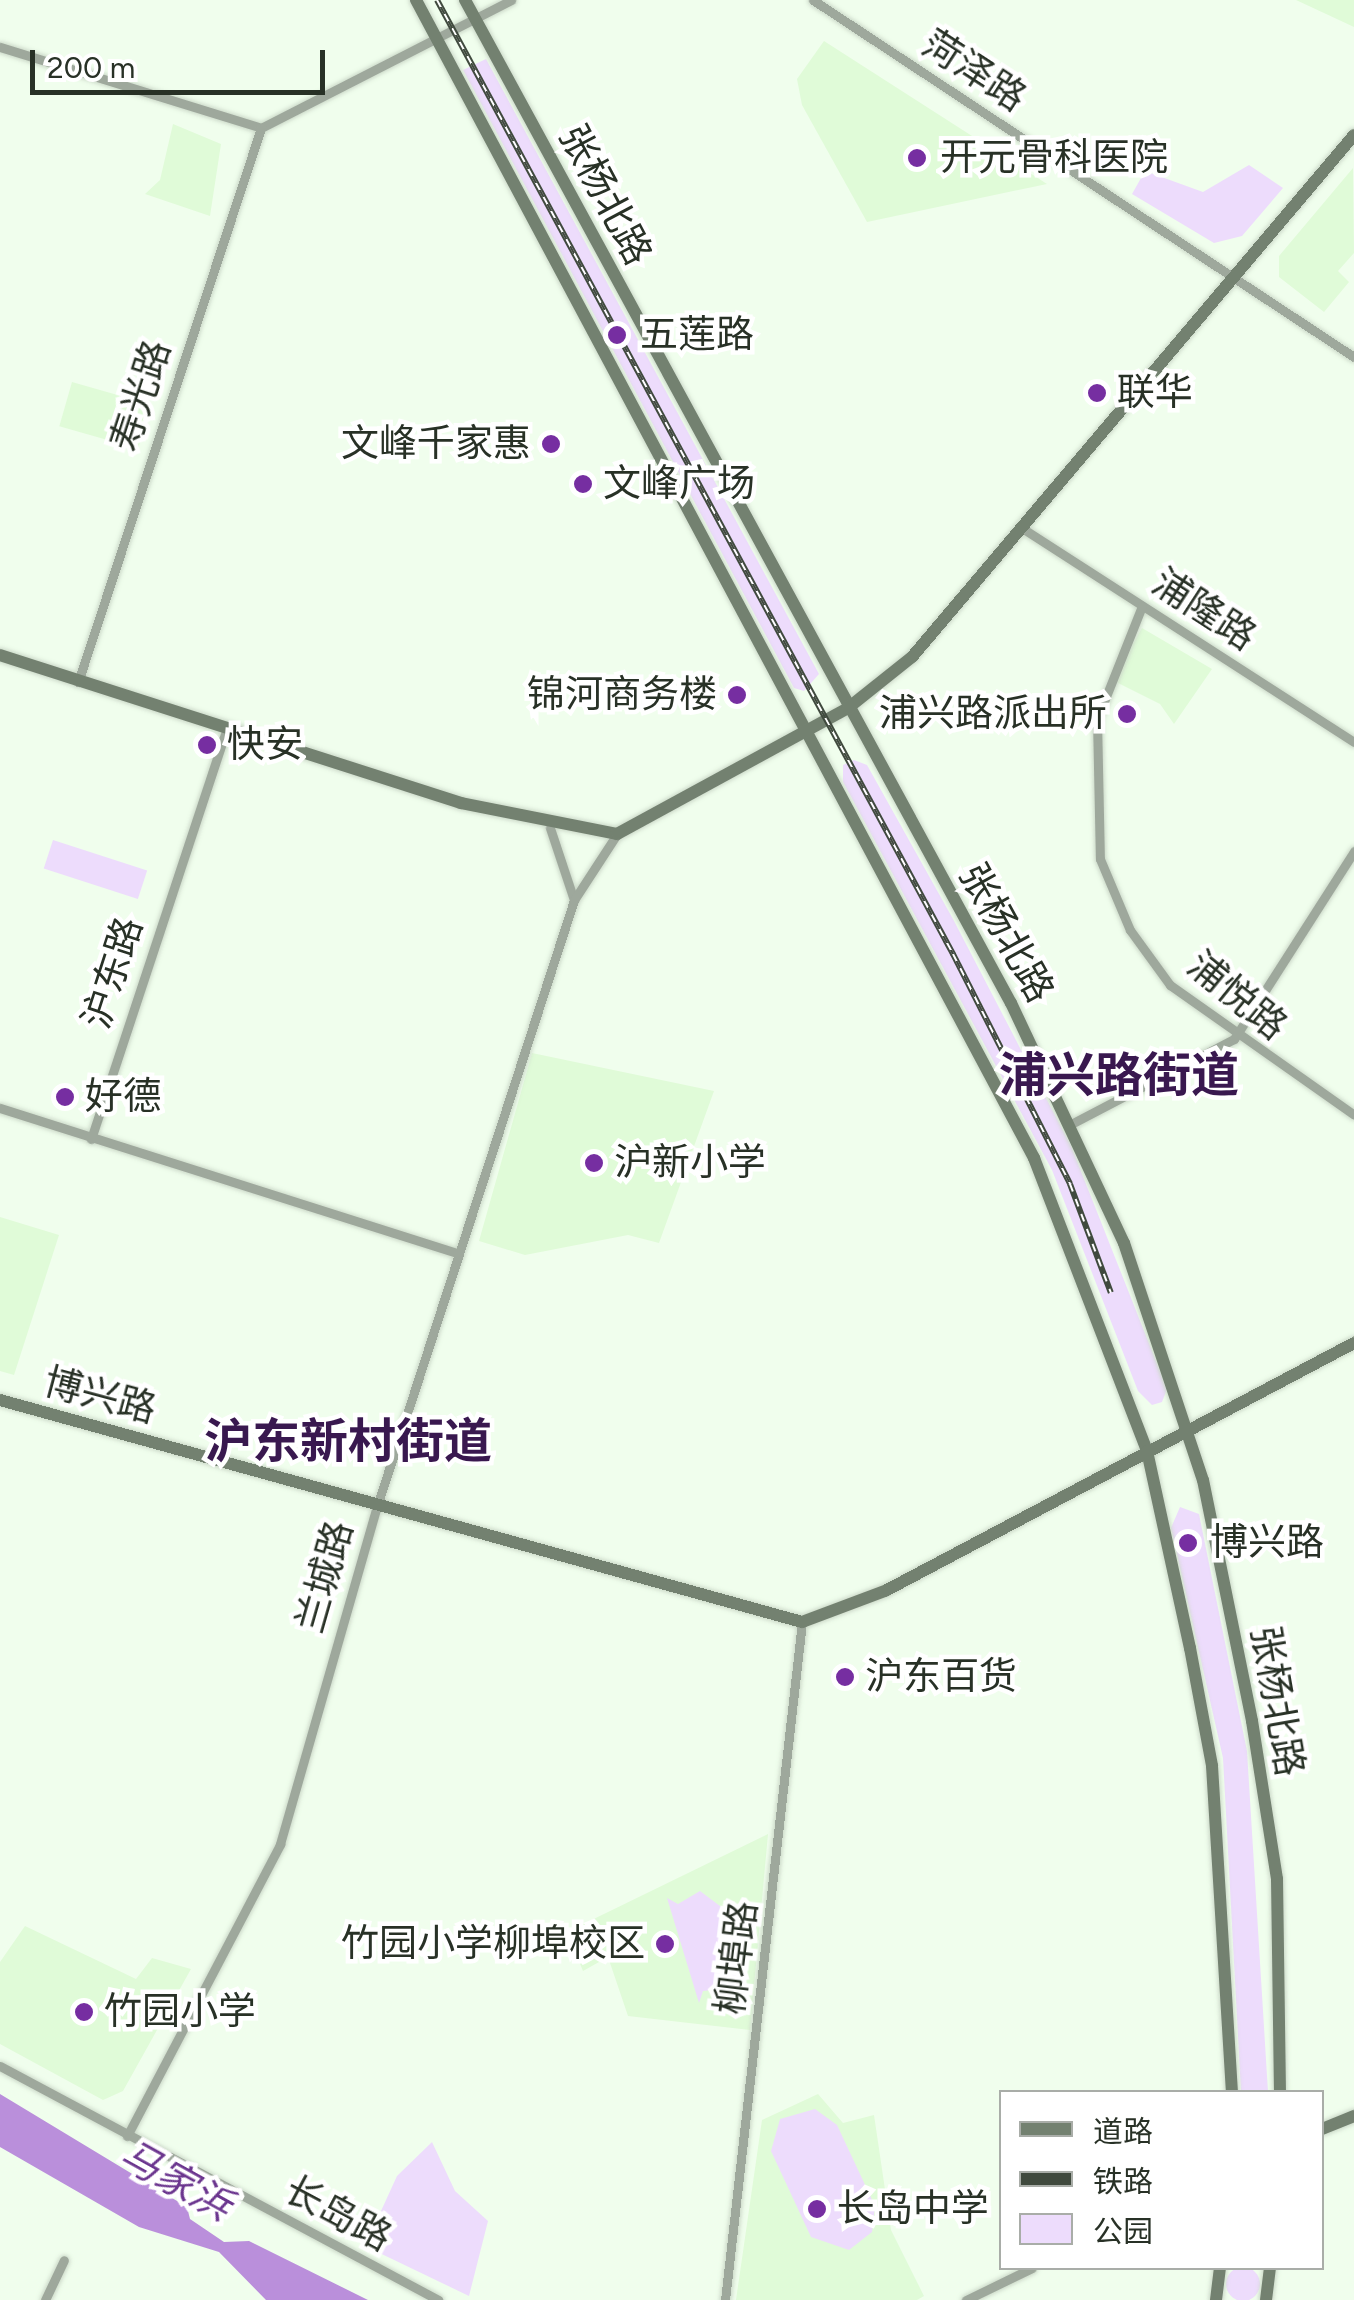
<!DOCTYPE html>
<html>
<head>
<meta charset="utf-8">
<style>
	body { margin:0 }
	#map { position:relative; width:1354px; height:2300px; overflow:hidden; background:#f0feed; font-family:Figtree,"Noto Sans SC",sans-serif }
	div>[style] { position:absolute }
	.built>* { inset:0; background:#e0fbd8; transform-origin:0 0 }
	.green>* { inset:0; background:#eddcfc; transform-origin:0 0 }
	.round { border-radius:50% }
	.water>* { inset:0; background:#ba8fdb }
	.roads { filter:drop-shadow(0 0 2px #ccd9c9) drop-shadow(0 0 2px #ccd9c9) }
	.street>* { height:9px; margin:-4.5px; padding:0 4.5px; transform-origin:4.5px; border-radius:4.5px; background:#9ea89c }
	.secondary>* { height:12px; margin:-6px; padding:0 6px; transform-origin:6px; border-radius:6px; background:#738170 }
	.rail>* { height:6px; margin-top:-3px; transform-origin:0; background:repeating-linear-gradient(90deg,#fff 0 8px,#404a3e 0 16px); box-sizing:border-box; border-block:2px solid #404a3e }
	.dots>* { width:28px; height:28px; translate:-50% -50%; box-sizing:border-box; border:5px solid #fff; border-radius:50% }
	span { translate:-50% -50%; white-space:nowrap; text-align:center; line-height:1.15; -webkit-text-stroke:9px #fff; paint-order:stroke }
	.street-label { font-size:38px; color:#283126 }
	.poi-label { font-size:38px; color:#283126 }
	.left { translate:0 -50%; text-align:left }
	.right { translate:-100% -50%; text-align:right }
	.water-label { font-size:40px; color:#6b358e; font-style:italic }
	.district-label { font-size:48px; color:#39184f; font-weight:700 }
	.legend { position:absolute; left:999px; top:2090px; width:325px; height:180px; box-sizing:border-box; background:#fff; border:2px solid #a9ada8; margin:0; padding:12px 18px; list-style:none; font-size:30px; color:#283126 }
	.legend li { display:flex; align-items:center; gap:20px; height:50px }
	.legend b { width:50px; border:2px solid #a9ada8 }
	.scale { position:absolute; left:30px; top:50px; width:295px; height:45px; box-sizing:border-box; border:5px solid #283126; border-top:0; padding-left:12px; font-size:30px; line-height:35px; white-space:nowrap; color:#283126; -webkit-text-stroke:8px #fff; paint-order:stroke }
</style>
</head>
<body>
<div id="map">
	<div class="built">
		<div style="clip-path:polygon(1296px 0,1354px 0,1354px 27px)"></div>
		<div style="clip-path:polygon(824px 41px,1047px 184px,867px 222px,802px 105px,797px 79px)"></div>
		<div style="clip-path:polygon(173px 124px,221px 144px,210px 216px,145px 194px,160px 180px)"></div>
		<div style="clip-path:polygon(1353px 168px,1354px 253px,1338px 271px,1349px 282px,1324px 312px,1279px 277px,1279px 256px)"></div>
		<div style="left:72px;top:382px;width:82px;height:46px;rotate:16deg"></div>
		<div style="clip-path:polygon(1142px 628px,1212px 669px,1174px 724px,1160px 704px,1112px 680px)"></div>
		<div style="clip-path:polygon(532px 1053px,714px 1091px,659px 1243px,628px 1235px,525px 1255px,479px 1241px)"></div>
		<div style="clip-path:polygon(0 1217px,59px 1235px,14px 1375px,0 1371px)"></div>
		<div style="clip-path:polygon(768px 1834px,750px 2030px,628px 2016px,608px 1957px,583px 1971px,567px 1932px)"></div>
		<div style="clip-path:polygon(25px 1926px,136px 1979px,152px 1958px,191px 1969px,123px 2091px,103px 2100px,0 2044px,0 1962px)"></div>
		<div style="clip-path:polygon(818px 2094px,843px 2123px,874px 2115px,891px 2230px,924px 2296px,917px 2300px,736px 2300px,762px 2120px)"></div>
	</div>
	<div class="green">
		<div style="clip-path:polygon(486px 59px,819px 674px,804px 691px,794px 688px,463px 70px)"></div>
		<div style="clip-path:polygon(1249px 165px,1283px 188px,1242px 236px,1214px 243px,1132px 194px,1145px 171px,1203px 192px)"></div>
		<div style="clip-path:polygon(854px 760px,867px 765px,953px 919px,1071px 1146px,1167px 1389px,1162px 1402px,1152px 1405px,1138px 1391px,1052px 1170px,843px 782px,843px 765px)"></div>
		<div style="left:53px;top:840px;width:99px;height:30px;rotate:18deg"></div>
		<div style="clip-path:polygon(1180px 1507px,1199px 1514px,1247px 1751px,1268px 2092px,1241px 2092px,1223px 1758px,1171px 1528px)"></div>
		<div style="clip-path:polygon(700px 1891px,724px 1909px,741px 1969px,730px 1988px,703px 1991px,699px 2003px,667px 1898px,678px 1904px)"></div>
		<div style="clip-path:polygon(815px 2109px,837px 2125px,875px 2206px,872px 2232px,849px 2250px,811px 2237px,771px 2151px,780px 2119px)"></div>
		<div style="clip-path:polygon(432px 2142px,455px 2191px,488px 2221px,469px 2296px,365px 2246px,397px 2176px)"></div>
		<div class="round" style="left:1226px;top:2267px;width:34px;height:34px"></div>
	</div>
	<div class="water">
		<div style="clip-path:polygon(0 2094px,187px 2207px,190px 2219px,224px 2242px,249px 2241px,368px 2300px,266px 2300px,219px 2252px,139px 2227px,0 2147px)"></div>
	</div>
	<div class="roads">
		<div class="street">
			<div style="left:813px;top:0;width:648px;rotate:33.42deg"></div>
			<div style="left:0;top:47px;width:273px;rotate:17.2deg"></div>
			<div style="left:261px;top:128px;width:281px;rotate:-27.1deg"></div>
			<div style="left:1022px;top:528px;width:395px;rotate:32.8deg"></div>
			<div style="left:1142px;top:606px;width:122px;rotate:111.7deg"></div>
			<div style="left:1097px;top:719px;width:140px;rotate:88.8deg"></div>
			<div style="left:1100px;top:859px;width:77px;rotate:67.1deg"></div>
			<div style="left:1130px;top:930px;width:68px;rotate:54deg"></div>
			<div style="left:1170px;top:985px;width:225px;rotate:35.2deg"></div>
			<div style="left:78px;top:682px;width:583px;rotate:-71.72deg"></div>
			<div style="left:550px;top:828px;width:76px;rotate:71.6deg"></div>
			<div style="left:0;top:1108px;width:479px;rotate:17.6deg"></div>
			<div style="left:1073px;top:1123px;width:182px;rotate:-27.6deg"></div>
			<div style="left:1234px;top:1039px;width:223px;rotate:-57.4deg"></div>
			<div style="left:91px;top:1139px;width:426px;rotate:-71.7deg"></div>
			<div style="left:0;top:2066px;width:497px;rotate:28.1deg"></div>
			<div style="left:127px;top:2136px;width:330px;rotate:-62.3deg"></div>
			<div style="left:280px;top:1844px;width:355px;rotate:-74deg"></div>
			<div style="left:378px;top:1503px;width:634px;rotate:-71.99deg"></div>
			<div style="left:574px;top:900px;width:79px;rotate:-56.9deg"></div>
			<div style="left:45px;top:2300px;width:44px;rotate:-64.6deg"></div>
			<div style="left:725px;top:2300px;width:682px;rotate:-83.52deg"></div>
			<div style="left:966px;top:2300px;width:73px;rotate:-25.9deg"></div>
		</div>
		<div class="secondary">
			<div style="left:416px;top:0;width:1313px;rotate:61.91deg"></div>
			<div style="left:1034px;top:1158px;width:314px;rotate:68.9deg"></div>
			<div style="left:1147px;top:1451px;width:202px;rotate:77.7deg"></div>
			<div style="left:1190px;top:1648px;width:120px;rotate:79.4deg"></div>
			<div style="left:1212px;top:1766px;width:327px;rotate:86.5deg"></div>
			<div style="left:465px;top:0;width:1142px;rotate:61.44deg"></div>
			<div style="left:1011px;top:1003px;width:265px;rotate:64.8deg"></div>
			<div style="left:1124px;top:1243px;width:250px;rotate:71.6deg"></div>
			<div style="left:1203px;top:1480px;width:246px;rotate:78.5deg"></div>
			<div style="left:1252px;top:1721px;width:160px;rotate:81deg"></div>
			<div style="left:1277px;top:1879px;width:213px;rotate:89.2deg"></div>
			<div style="left:0;top:655px;width:484px;rotate:17.8deg"></div>
			<div style="left:461px;top:803px;width:159px;rotate:11.2deg"></div>
			<div style="left:617px;top:834px;width:263px;rotate:-28.6deg"></div>
			<div style="left:848px;top:708px;width:82px;rotate:-38.6deg"></div>
			<div style="left:912px;top:657px;width:684px;rotate:-49.74deg"></div>
			<div style="left:0;top:1400px;width:832px;rotate:15.47deg"></div>
			<div style="left:802px;top:1622px;width:89px;rotate:-20.5deg"></div>
			<div style="left:885px;top:1591px;width:531px;rotate:-27.87deg"></div>
			<div style="left:1322px;top:2129px;width:35px;rotate:-22deg"></div>
			<div style="left:1216px;top:2300px;width:32px;rotate:-83deg"></div>
			<div style="left:1266px;top:2300px;width:32px;rotate:-83deg"></div>
		</div>
	</div>
	<div class="rail">
		<div style="left:437px;top:0;width:1085px;rotate:61.59deg"></div>
		<div style="left:953px;top:954px;width:258px;rotate:63deg"></div>
		<div style="left:1070px;top:1184px;width:116px;rotate:69.4deg"></div>
	</div>
	<div class="dots">
		<div style="left:917px;top:158px;background:#762ea1"></div>
		<div style="left:617px;top:335px;background:#762ea1"></div>
		<div style="left:1097px;top:393px;background:#762ea1"></div>
		<div style="left:551px;top:444px;background:#762ea1"></div>
		<div style="left:583px;top:484px;background:#762ea1"></div>
		<div style="left:737px;top:695px;background:#762ea1"></div>
		<div style="left:1127px;top:714px;background:#762ea1"></div>
		<div style="left:207px;top:745px;background:#762ea1"></div>
		<div style="left:65px;top:1097px;background:#762ea1"></div>
		<div style="left:594px;top:1163px;background:#762ea1"></div>
		<div style="left:1188px;top:1543px;background:#762ea1"></div>
		<div style="left:845px;top:1677px;background:#762ea1"></div>
		<div style="left:665px;top:1944px;background:#762ea1"></div>
		<div style="left:84px;top:2012px;background:#762ea1"></div>
		<div style="left:817px;top:2209px;background:#762ea1"></div>
	</div>
	<div class="street-label">
		<span style="left:974px;top:71px;rotate:33deg">菏泽路</span>
		<span style="left:605px;top:195px;rotate:62deg">张杨北路</span>
		<span style="left:141px;top:396px;rotate:-72deg">寿光路</span>
		<span style="left:1204px;top:610px;rotate:33deg">浦隆路</span>
		<span style="left:1006px;top:933px;rotate:61deg">张杨北路</span>
		<span style="left:113px;top:973px;rotate:-72deg">沪东路</span>
		<span style="left:1237px;top:996px;rotate:39deg">浦悦路</span>
		<span style="left:100px;top:1396px;rotate:15deg">博兴路</span>
		<span style="left:325px;top:1577px;rotate:-74deg">兰城路</span>
		<span style="left:1277px;top:1701px;rotate:80deg">张杨北路</span>
		<span style="left:737px;top:1958px;rotate:-83deg">柳埠路</span>
		<span style="left:338px;top:2214px;rotate:28deg">长岛路</span>
	</div>
	<div class="poi-label">
		<span class="left" style="left:940px;top:158px">开元骨科医院</span>
		<span class="left" style="left:640px;top:335px">五莲路</span>
		<span class="left" style="left:1117px;top:393px">联华</span>
		<span class="right" style="left:531px;top:444px">文峰千家惠</span>
		<span class="left" style="left:603px;top:484px">文峰广场</span>
		<span class="right" style="left:717px;top:695px">锦河商务楼</span>
		<span class="right" style="left:1107px;top:714px">浦兴路派出所</span>
		<span class="left" style="left:227px;top:745px">快安</span>
		<span class="left" style="left:85px;top:1097px">好德</span>
		<span class="left" style="left:614px;top:1163px">沪新小学</span>
		<span class="left" style="left:1210px;top:1543px">博兴路</span>
		<span class="left" style="left:865px;top:1677px">沪东百货</span>
		<span class="right" style="left:645px;top:1944px">竹园小学柳埠校区</span>
		<span class="left" style="left:104px;top:2012px">竹园小学</span>
		<span class="left" style="left:837px;top:2209px">长岛中学</span>
	</div>
	<div class="water-label">
		<span style="left:176px;top:2180px;rotate:29deg">马家浜</span>
	</div>
	<div class="district-label">
		<span style="left:1119px;top:1076px">浦兴路街道</span>
		<span style="left:348px;top:1442px">沪东新村街道</span>
	</div>
	<ul class="legend">
	<li><b style="height:12px;background:#738170"></b>道路</li>
	<li><b style="height:12px;background:#404a3e"></b>铁路</li>
	<li><b style="height:28px;background:#eddcfc"></b>公园</li>
	</ul>
	<div class="scale">200 m</div>
</div>
</body>
</html>
